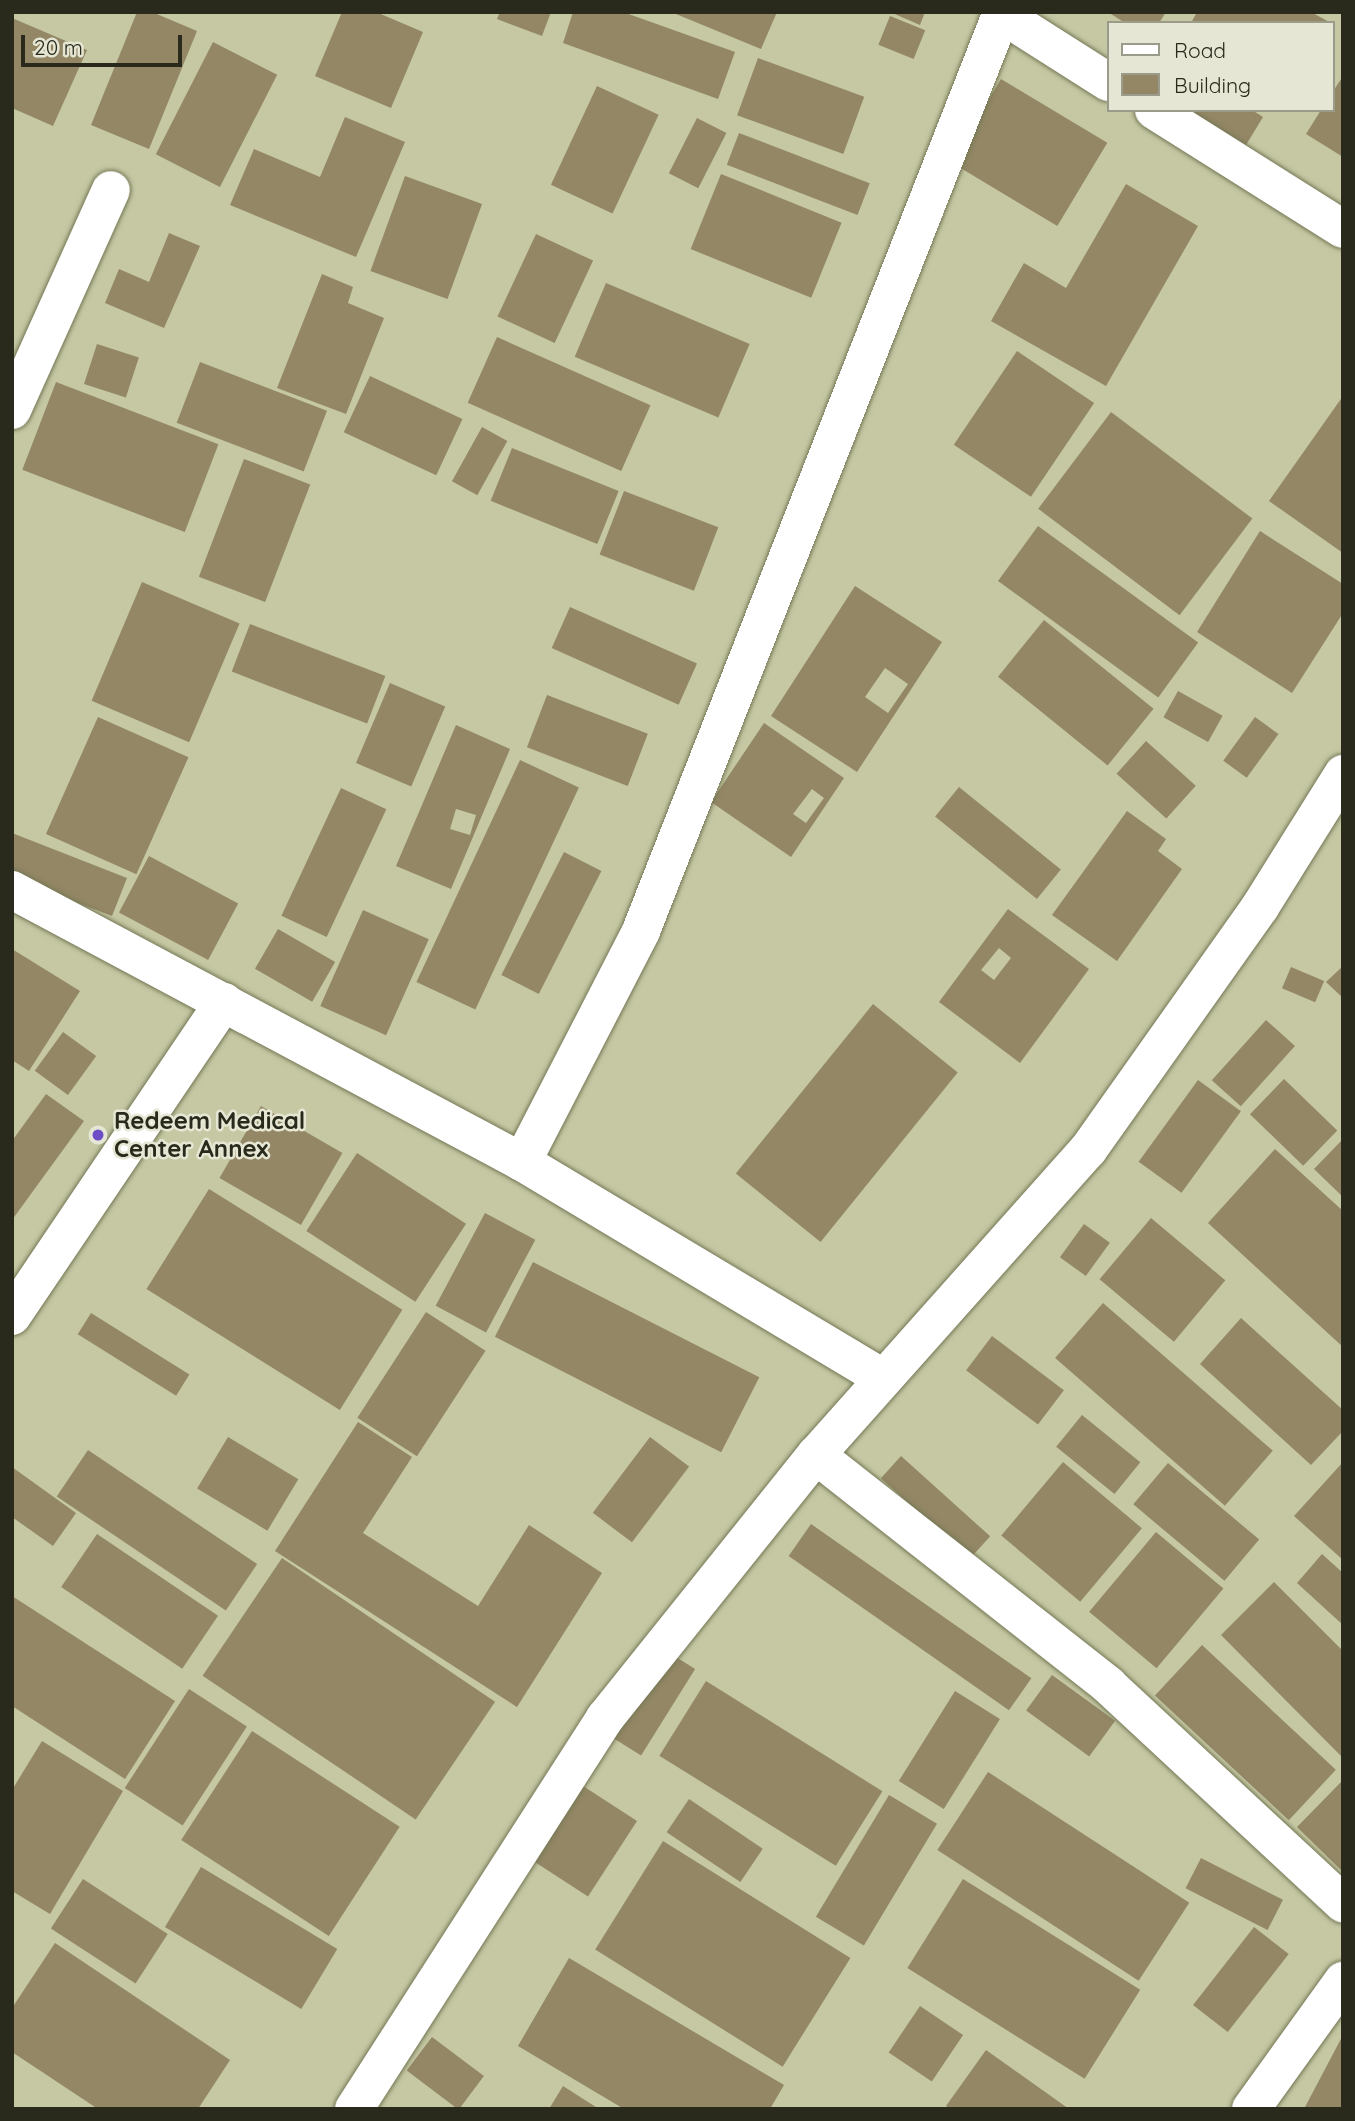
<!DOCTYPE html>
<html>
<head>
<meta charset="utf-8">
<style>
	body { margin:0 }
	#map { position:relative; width:1355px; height:2121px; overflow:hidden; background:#c5c8a3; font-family:Quicksand,sans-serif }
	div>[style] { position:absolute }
	.building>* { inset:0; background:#938765; transform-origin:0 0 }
	.roads { filter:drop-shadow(0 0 2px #757755) drop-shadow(0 0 2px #757755) }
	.street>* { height:38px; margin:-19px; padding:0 19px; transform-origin:19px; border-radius:19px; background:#fff }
	.dots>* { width:19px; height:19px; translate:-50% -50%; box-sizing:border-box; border:4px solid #e5e7d4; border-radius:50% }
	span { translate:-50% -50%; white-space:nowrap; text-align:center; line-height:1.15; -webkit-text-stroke:5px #e5e7d4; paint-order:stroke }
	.poi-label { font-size:24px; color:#292a1b; font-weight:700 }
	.left { translate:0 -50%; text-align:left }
	.frame { position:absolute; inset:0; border:14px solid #292a1b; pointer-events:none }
	.legend { position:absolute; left:1107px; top:21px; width:228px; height:91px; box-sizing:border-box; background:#e5e7d4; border:2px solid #9a9b8a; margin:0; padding:9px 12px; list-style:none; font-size:21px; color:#292a1b }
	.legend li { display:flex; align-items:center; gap:14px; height:35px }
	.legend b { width:35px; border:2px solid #9a9b8a }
	.scale { position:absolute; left:21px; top:35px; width:161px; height:32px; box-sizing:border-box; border:4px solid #292a1b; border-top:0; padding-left:9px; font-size:21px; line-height:24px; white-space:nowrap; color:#292a1b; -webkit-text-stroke:5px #e5e7d4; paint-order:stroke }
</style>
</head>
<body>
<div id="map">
	<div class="building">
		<div style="clip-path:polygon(137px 12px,152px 12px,197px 31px,149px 149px,91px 125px)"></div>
		<div style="clip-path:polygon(342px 12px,376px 12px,423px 32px,391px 108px,315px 76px)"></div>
		<div style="clip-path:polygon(500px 12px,551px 12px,542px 36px,497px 19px)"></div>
		<div style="clip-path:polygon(573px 12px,623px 12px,735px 52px,718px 99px,563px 43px)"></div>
		<div style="clip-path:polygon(671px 12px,777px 12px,761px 49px)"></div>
		<div style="clip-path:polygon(890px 12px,925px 12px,920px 25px)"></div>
		<div style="clip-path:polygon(1108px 12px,1166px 12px,1159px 23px,1125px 23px)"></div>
		<div style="clip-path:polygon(1197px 12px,1311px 12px,1331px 23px,1191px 23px)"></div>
		<div style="left:890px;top:16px;width:38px;height:31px;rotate:22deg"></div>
		<div style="clip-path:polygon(12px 18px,87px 50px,53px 126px,12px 108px)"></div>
		<div style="left:213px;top:42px;width:72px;height:126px;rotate:27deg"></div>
		<div style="left:758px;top:58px;width:113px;height:61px;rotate:20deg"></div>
		<div style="clip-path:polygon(1343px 76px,1343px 157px,1306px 134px,1321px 110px,1332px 110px,1332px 93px)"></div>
		<div style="left:1001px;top:79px;width:124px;height:97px;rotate:31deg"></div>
		<div style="left:597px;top:86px;width:68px;height:109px;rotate:25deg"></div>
		<div style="clip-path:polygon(1190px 110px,1252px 110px,1263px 117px,1246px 145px)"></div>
		<div style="clip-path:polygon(345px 117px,405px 142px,356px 257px,230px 205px,254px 149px,320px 177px)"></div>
		<div style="left:697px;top:118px;width:33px;height:62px;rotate:27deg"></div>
		<div style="left:739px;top:133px;width:140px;height:34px;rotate:21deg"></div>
		<div style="left:721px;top:174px;width:130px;height:81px;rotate:22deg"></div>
		<div style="left:405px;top:176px;width:82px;height:101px;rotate:20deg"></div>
		<div style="clip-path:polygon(1126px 184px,1198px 226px,1106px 386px,991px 321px,1024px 263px,1066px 288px)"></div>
		<div style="clip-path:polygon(169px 233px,200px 246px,164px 328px,105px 303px,119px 269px,149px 282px)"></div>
		<div style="left:536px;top:234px;width:63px;height:91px;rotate:25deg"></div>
		<div style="clip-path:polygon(322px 274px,353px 287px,348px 303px,384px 318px,346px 414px,277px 388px)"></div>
		<div style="left:606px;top:283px;width:156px;height:80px;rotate:23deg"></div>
		<div style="left:497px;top:337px;width:168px;height:72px;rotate:24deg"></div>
		<div style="left:97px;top:344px;width:44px;height:42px;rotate:18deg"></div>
		<div style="left:1017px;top:351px;width:93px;height:113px;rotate:34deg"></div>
		<div style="left:200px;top:362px;width:136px;height:65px;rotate:21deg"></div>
		<div style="left:370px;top:376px;width:102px;height:62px;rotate:25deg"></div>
		<div style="left:56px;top:382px;width:174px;height:94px;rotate:21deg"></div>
		<div style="clip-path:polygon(1343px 396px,1343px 553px,1269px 501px)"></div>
		<div style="left:1111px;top:412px;width:177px;height:121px;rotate:37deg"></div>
		<div style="left:482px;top:427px;width:29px;height:62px;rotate:29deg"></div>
		<div style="left:512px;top:448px;width:115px;height:57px;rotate:22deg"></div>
		<div style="left:244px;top:459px;width:71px;height:126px;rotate:21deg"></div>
		<div style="left:624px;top:491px;width:101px;height:68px;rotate:21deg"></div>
		<div style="left:1038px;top:526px;width:198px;height:68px;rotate:36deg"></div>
		<div style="clip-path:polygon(1260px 531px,1343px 584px,1343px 613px,1292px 693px,1197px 632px)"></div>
		<div style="left:142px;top:582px;width:106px;height:129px;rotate:23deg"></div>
		<div style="clip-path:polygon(evenodd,855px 586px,942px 642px,857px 772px,771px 716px,855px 586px,885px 668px,908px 684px,888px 713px,865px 697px,885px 668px)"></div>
		<div style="left:570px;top:607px;width:139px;height:45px;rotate:24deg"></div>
		<div style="left:1044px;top:620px;width:141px;height:73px;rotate:39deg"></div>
		<div style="left:250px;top:624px;width:145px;height:51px;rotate:21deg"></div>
		<div style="left:390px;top:683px;width:60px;height:87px;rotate:23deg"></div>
		<div style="left:1178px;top:691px;width:51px;height:30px;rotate:29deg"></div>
		<div style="left:547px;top:695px;width:108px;height:56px;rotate:21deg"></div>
		<div style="left:98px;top:717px;width:99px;height:128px;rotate:24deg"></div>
		<div style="left:1255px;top:717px;width:29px;height:54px;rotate:36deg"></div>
		<div style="clip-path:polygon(evenodd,764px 723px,844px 778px,791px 857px,711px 802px,764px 723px,812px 789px,824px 798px,806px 823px,793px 814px,812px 789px)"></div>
		<div style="clip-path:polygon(evenodd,456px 725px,510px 749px,451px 889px,396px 866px,456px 725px,456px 809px,476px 815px,470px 835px,450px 829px,456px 809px)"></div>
		<div style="left:1146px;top:741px;width:67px;height:44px;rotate:42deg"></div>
		<div style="left:520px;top:760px;width:65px;height:245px;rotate:25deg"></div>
		<div style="left:959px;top:787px;width:131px;height:38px;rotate:39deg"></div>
		<div style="left:341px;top:788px;width:50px;height:141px;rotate:25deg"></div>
		<div style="clip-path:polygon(1127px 811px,1166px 839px,1158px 851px,1182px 869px,1117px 961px,1052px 915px)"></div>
		<div style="clip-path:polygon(12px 833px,127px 878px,112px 916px,12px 878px)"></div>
		<div style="left:564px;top:852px;width:42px;height:138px;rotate:27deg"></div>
		<div style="left:149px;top:856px;width:101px;height:64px;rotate:28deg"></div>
		<div style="clip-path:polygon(evenodd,1008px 909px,1089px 969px,1020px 1063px,939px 1002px,1008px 909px,999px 948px,1011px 958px,994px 980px,981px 970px,999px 948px)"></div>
		<div style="left:363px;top:910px;width:72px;height:105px;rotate:24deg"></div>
		<div style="left:278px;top:929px;width:66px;height:46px;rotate:30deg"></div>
		<div style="clip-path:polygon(12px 949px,80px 991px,29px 1071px,12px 1060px)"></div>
		<div style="clip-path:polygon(1343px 966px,1343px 998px,1326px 982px)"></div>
		<div style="left:1291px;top:967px;width:36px;height:23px;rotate:23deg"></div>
		<div style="left:873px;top:1004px;width:109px;height:218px;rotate:39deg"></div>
		<div style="left:1266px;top:1020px;width:39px;height:81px;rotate:42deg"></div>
		<div style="left:63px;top:1032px;width:41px;height:48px;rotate:36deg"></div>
		<div style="left:1284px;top:1079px;width:74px;height:49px;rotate:44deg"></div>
		<div style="left:1198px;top:1080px;width:53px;height:101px;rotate:36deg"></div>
		<div style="clip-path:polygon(46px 1094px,84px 1121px,12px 1220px,12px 1141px)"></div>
		<div style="left:261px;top:1106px;width:94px;height:83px;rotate:30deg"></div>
		<div style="clip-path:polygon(1343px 1139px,1343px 1197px,1314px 1169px)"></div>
		<div style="clip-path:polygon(1275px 1149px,1343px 1211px,1343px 1347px,1208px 1223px)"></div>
		<div style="left:357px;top:1153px;width:130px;height:93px;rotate:33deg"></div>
		<div style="left:209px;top:1189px;width:228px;height:118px;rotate:32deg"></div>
		<div style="left:485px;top:1213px;width:57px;height:105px;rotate:28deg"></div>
		<div style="left:1151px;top:1218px;width:97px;height:80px;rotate:40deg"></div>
		<div style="left:1084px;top:1224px;width:32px;height:41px;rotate:36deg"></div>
		<div style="left:533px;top:1262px;width:254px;height:84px;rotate:27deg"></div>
		<div style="left:1103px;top:1303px;width:225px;height:73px;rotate:41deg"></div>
		<div style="left:426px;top:1312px;width:71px;height:126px;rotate:33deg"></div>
		<div style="left:91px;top:1313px;width:116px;height:25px;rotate:32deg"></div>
		<div style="clip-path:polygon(1241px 1318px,1343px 1410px,1343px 1431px,1311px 1465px,1200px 1364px)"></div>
		<div style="left:992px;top:1336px;width:90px;height:43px;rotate:37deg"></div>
		<div style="left:1082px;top:1415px;width:75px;height:41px;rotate:39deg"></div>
		<div style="clip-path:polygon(358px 1422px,412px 1457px,363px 1533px,478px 1606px,529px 1525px,602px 1573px,517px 1707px,275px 1551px)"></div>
		<div style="left:228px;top:1437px;width:82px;height:60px;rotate:31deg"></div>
		<div style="left:650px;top:1437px;width:49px;height:95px;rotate:37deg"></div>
		<div style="left:88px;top:1450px;width:204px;height:56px;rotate:34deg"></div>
		<div style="left:901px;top:1456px;width:120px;height:30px;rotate:42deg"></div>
		<div style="left:1063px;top:1462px;width:103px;height:96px;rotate:40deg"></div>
		<div style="clip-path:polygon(1343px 1462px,1343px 1560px,1294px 1516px)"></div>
		<div style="left:1168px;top:1463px;width:119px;height:54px;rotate:40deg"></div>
		<div style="clip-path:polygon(12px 1467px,76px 1513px,53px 1546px,12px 1517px)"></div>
		<div style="left:811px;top:1524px;width:269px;height:39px;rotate:35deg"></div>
		<div style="left:1156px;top:1532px;width:88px;height:104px;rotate:40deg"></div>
		<div style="left:97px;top:1534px;width:146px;height:64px;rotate:34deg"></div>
		<div style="clip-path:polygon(1322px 1554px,1343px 1573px,1343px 1625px,1297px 1583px)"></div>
		<div style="left:282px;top:1558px;width:257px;height:142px;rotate:34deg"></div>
		<div style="clip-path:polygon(1274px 1582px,1343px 1651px,1343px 1758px,1221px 1635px)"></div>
		<div style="clip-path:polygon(12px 1596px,175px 1701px,125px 1779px,12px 1706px)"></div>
		<div style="left:1202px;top:1645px;width:183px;height:69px;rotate:43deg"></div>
		<div style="left:668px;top:1652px;width:32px;height:102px;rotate:32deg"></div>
		<div style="left:1052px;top:1675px;width:78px;height:44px;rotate:36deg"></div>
		<div style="left:706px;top:1681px;width:208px;height:88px;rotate:32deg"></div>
		<div style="left:189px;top:1689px;width:69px;height:118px;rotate:33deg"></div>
		<div style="left:955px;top:1691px;width:53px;height:106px;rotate:32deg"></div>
		<div style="left:252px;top:1731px;width:176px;height:130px;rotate:33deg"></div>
		<div style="clip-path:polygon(42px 1741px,123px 1791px,50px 1914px,12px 1891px,12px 1790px)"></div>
		<div style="left:988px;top:1772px;width:240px;height:93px;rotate:33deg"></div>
		<div style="clip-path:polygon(1343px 1780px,1343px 1872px,1297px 1827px)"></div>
		<div style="left:580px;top:1784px;width:68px;height:90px;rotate:33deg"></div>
		<div style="left:889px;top:1795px;width:56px;height:142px;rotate:31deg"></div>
		<div style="left:689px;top:1799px;width:89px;height:40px;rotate:34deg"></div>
		<div style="left:663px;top:1841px;width:221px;height:128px;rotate:32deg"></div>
		<div style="left:1201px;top:1858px;width:92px;height:34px;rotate:27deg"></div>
		<div style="left:201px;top:1867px;width:159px;height:70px;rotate:31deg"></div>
		<div style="left:83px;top:1879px;width:101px;height:59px;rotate:33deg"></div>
		<div style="left:963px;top:1879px;width:209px;height:105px;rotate:32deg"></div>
		<div style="left:1254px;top:1927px;width:44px;height:99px;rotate:38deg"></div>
		<div style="clip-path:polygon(55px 1943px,230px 2060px,198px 2109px,98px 2109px,12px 2052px,12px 2008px)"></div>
		<div style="clip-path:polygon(569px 1958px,784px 2085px,770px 2109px,624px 2109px,518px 2046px)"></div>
		<div style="left:920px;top:2006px;width:52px;height:56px;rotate:34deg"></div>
		<div style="clip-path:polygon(1343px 2035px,1343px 2109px,1304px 2109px)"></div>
		<div style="left:432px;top:2037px;width:65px;height:42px;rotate:37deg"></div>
		<div style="clip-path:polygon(986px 2050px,1069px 2109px,950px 2109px,946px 2106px)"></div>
		<div style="clip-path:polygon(563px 2086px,599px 2109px,549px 2109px)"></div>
	</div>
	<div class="roads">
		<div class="street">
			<div style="left:1001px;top:14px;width:127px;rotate:32.4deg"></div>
			<div style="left:1154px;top:110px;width:223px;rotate:32.2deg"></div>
			<div style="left:12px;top:410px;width:241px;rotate:-65.8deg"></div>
			<div style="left:12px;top:890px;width:578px;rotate:28.07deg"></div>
			<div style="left:522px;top:1162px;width:421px;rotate:30.9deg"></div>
			<div style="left:522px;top:1162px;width:260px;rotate:-62.7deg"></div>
			<div style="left:641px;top:931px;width:987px;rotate:-68.55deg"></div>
			<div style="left:12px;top:1316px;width:379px;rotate:-56deg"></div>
			<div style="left:816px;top:1455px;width:372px;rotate:38.2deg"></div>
			<div style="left:1108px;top:1685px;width:321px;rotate:42.9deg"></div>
			<div style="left:354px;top:2109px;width:465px;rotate:-57.3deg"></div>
			<div style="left:605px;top:1718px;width:337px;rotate:-51.3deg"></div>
			<div style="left:816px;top:1455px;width:409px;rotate:-48.3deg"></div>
			<div style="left:1088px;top:1150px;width:298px;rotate:-54.7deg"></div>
			<div style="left:1260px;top:907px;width:157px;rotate:-58deg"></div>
			<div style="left:1251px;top:2109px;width:158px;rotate:-54.3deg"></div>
		</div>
	</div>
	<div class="dots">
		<div style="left:98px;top:1135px;background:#6d4dc6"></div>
	</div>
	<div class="poi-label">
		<span class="left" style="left:114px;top:1135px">Redeem Medical<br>Center Annex</span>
	</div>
	<div class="frame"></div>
	<ul class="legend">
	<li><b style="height:9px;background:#fff"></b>Road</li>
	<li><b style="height:19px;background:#938765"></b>Building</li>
	</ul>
	<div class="scale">20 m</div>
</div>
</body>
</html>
